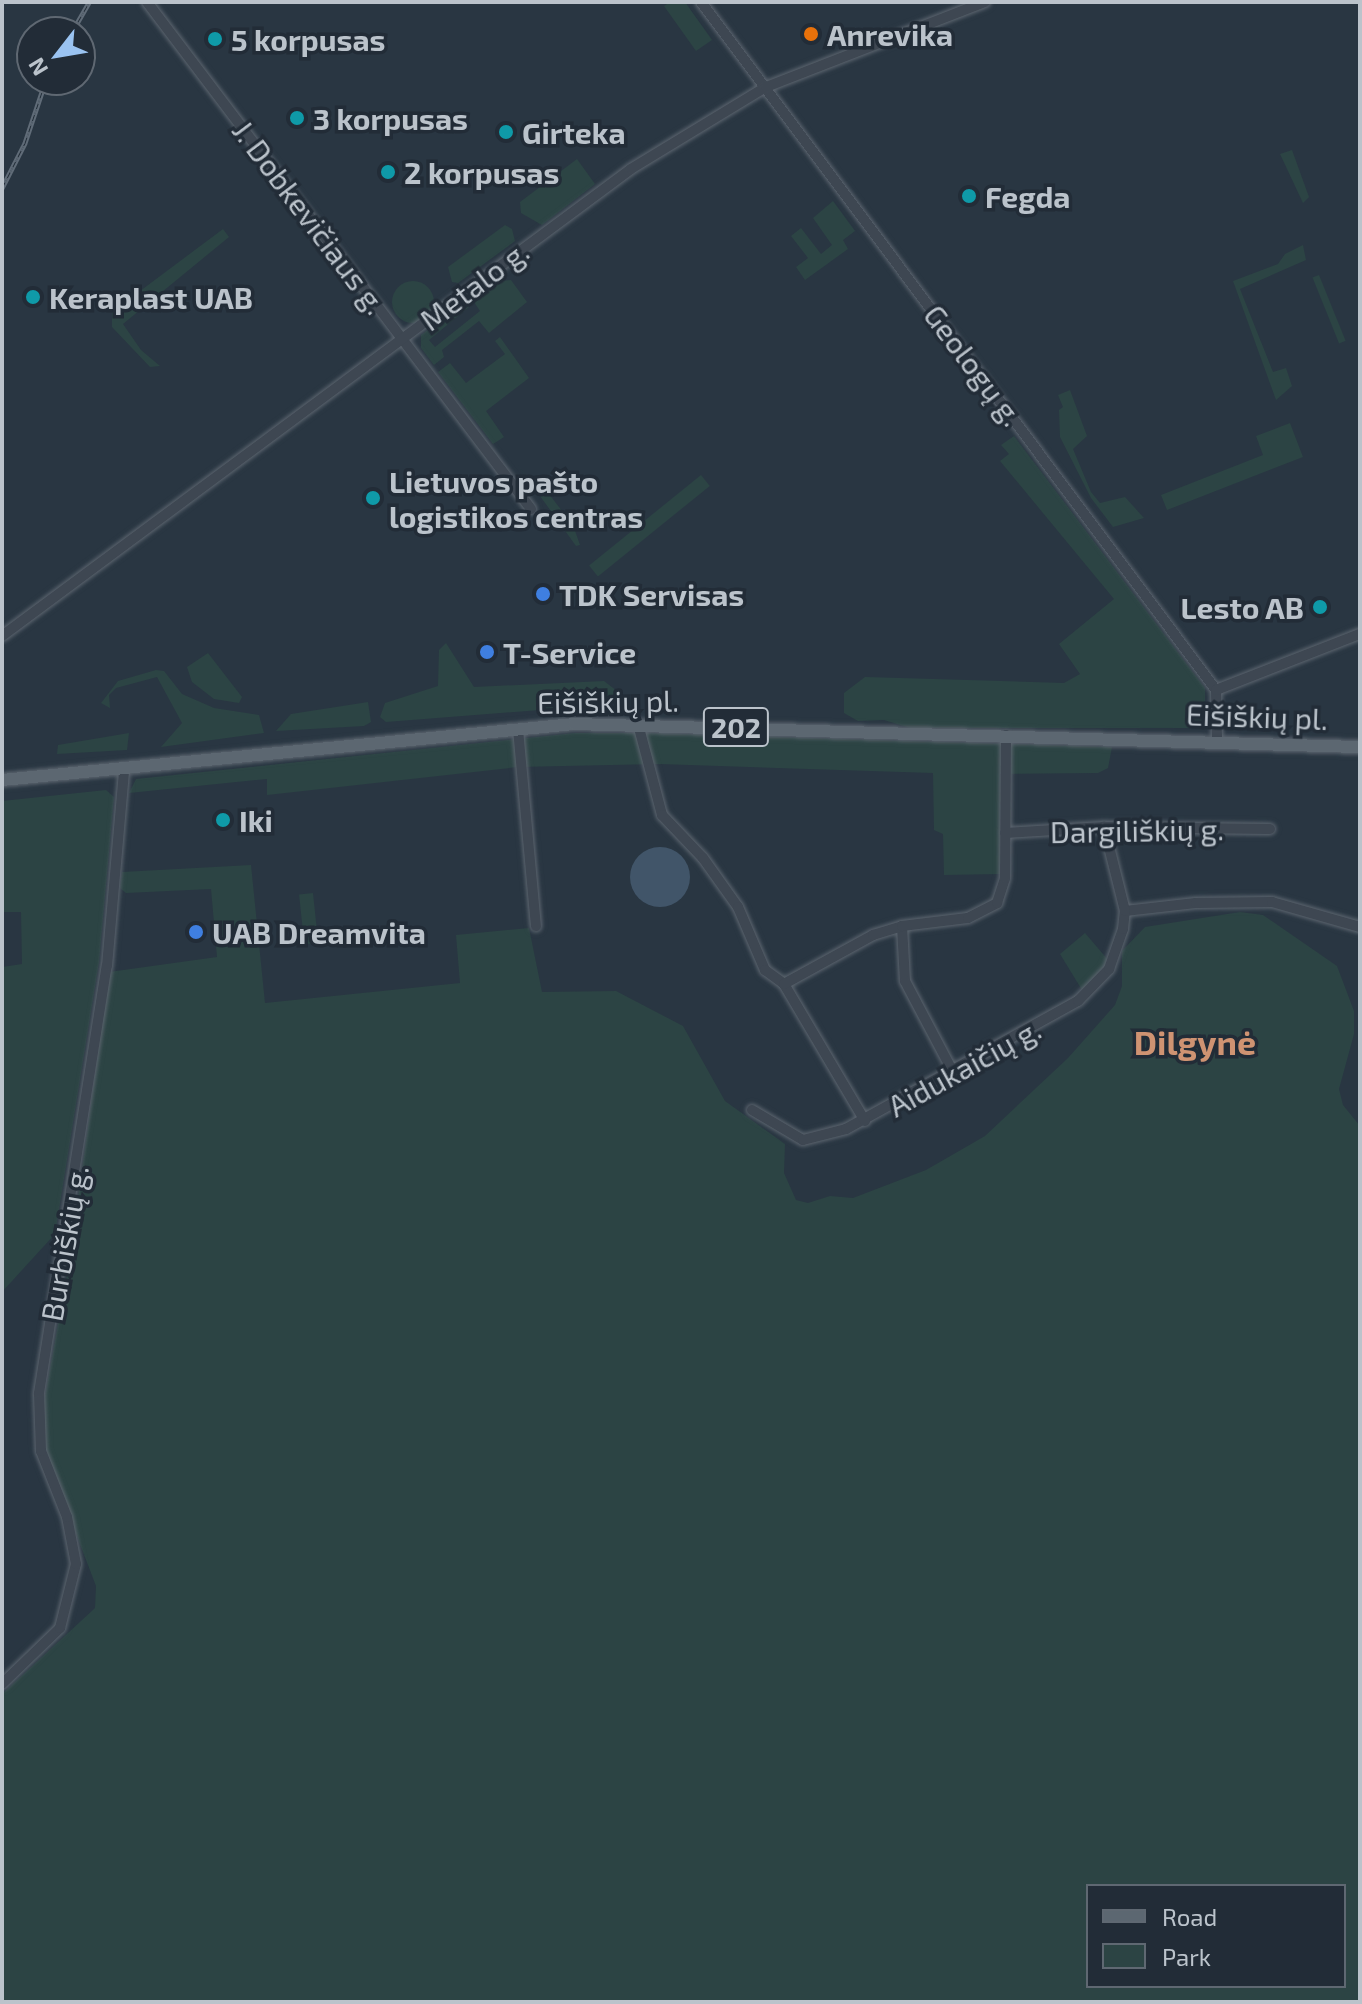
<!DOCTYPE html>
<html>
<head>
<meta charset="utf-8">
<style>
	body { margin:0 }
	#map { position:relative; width:1362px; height:2004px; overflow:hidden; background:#293642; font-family:"Exo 2",sans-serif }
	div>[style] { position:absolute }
	.green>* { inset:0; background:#2c4444; transform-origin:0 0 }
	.round { border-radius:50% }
	.water>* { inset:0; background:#415569 }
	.roads { filter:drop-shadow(0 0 2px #5c656f) drop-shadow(0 0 2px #5c656f) }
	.minor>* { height:10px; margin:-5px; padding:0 5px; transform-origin:5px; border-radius:5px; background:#3e4752 }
	.major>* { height:12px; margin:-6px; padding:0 6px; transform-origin:6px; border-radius:6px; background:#5c6771 }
	.rail>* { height:5px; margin-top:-2.5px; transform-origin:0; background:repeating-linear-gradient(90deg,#222c37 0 6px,#606c78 0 12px); box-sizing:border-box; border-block:2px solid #606c78 }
	.dots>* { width:22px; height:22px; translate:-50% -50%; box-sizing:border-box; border:4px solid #222c37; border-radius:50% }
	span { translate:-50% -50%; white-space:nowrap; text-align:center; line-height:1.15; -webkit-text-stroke:7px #222c37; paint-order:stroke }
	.shield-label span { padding:2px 6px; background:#222c37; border:2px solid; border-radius:6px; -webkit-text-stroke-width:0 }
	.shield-label { font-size:28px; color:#bbc3cb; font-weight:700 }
	.poi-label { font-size:30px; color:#bbc3cb; font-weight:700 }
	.left { translate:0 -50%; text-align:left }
	.right { translate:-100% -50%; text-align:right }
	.street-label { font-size:30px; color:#bbc3cb }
	.quarter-label { font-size:34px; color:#cf9372; font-weight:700 }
	.frame { position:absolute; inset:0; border:4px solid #bbc3cb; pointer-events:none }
	.legend { position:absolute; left:1086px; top:1884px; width:260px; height:104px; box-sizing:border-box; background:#222c37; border:2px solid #5f6872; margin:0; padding:10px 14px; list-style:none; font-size:24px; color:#bbc3cb }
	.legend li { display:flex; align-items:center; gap:16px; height:40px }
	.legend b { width:40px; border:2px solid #5f6872 }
	.north { position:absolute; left:16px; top:16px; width:80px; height:80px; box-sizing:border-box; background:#222c37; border:2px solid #5f6872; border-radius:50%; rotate:239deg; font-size:22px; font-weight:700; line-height:32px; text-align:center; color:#bbc3cb }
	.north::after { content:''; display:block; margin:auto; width:28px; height:36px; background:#9ac3f1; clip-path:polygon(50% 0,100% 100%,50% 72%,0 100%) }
</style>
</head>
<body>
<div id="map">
	<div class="green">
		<div style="clip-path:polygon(670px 2px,685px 2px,712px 40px,696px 51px,664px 6px)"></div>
		<div style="clip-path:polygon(1292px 150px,1309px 197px,1303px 203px,1280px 154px)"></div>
		<div style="clip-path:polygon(577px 159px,595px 184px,542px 225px,521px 213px,520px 202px)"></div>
		<div style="clip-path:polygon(833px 201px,855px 231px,843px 240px,848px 249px,805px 280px,796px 267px,808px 258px,791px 236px,801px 228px,821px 254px,832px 245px,813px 218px)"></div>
		<div style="clip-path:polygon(505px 225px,512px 229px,515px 241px,458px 283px,452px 282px,448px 267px)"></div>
		<div style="clip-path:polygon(223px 229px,229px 237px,123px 324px,141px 350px,160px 366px,150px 367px,112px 327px,112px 312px)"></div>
		<div style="clip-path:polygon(1303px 245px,1306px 260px,1240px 289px,1273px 372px,1286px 368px,1292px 386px,1276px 400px,1233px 281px,1278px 264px,1285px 254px)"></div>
		<div style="left:1319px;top:275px;width:71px;height:7px;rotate:68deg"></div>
		<div style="clip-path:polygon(511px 280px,527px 302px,489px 333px,479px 321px,442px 350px,444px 357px,434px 365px,421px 348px,421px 335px,465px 302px,469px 307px,429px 340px,435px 347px,480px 311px,472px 299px,494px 282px)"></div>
		<div class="round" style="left:392px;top:281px;width:42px;height:42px"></div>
		<div style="clip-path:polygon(500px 337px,529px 378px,486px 411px,504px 437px,493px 444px,438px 372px,450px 363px,466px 383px,505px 354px,495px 341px)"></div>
		<div style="clip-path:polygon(1070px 390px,1087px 436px,1073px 449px,1091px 492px,1100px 503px,1125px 497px,1144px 518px,1113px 527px,1091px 498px,1060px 437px,1059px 410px,1063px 407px,1058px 395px)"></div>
		<div style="clip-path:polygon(1290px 423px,1303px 457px,1167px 510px,1161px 495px,1263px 455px,1256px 436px)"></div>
		<div style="clip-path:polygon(1014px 436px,1205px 688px,1205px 728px,910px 728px,884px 720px,858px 721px,844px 713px,844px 693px,865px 677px,1064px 683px,1080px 674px,1059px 644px,1114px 599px,1000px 461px,1009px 454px,1001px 445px)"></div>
		<div style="clip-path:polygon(517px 464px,529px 480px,535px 476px,573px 525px,580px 545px,576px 546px)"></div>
		<div style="left:701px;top:475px;width:14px;height:144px;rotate:51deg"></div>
		<div style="clip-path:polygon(446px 643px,474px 687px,604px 681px,617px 691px,616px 699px,605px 705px,386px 722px,380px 717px,385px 703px,438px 686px,439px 650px)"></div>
		<div style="clip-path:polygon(208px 653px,242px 697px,239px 703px,214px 699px,192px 682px,187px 667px)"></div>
		<div style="clip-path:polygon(156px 670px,164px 671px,182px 694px,214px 708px,259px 715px,264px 733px,161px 747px,182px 723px,157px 677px,116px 688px,109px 695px,110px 708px,101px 703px,118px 681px)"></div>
		<div style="clip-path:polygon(368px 702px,371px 722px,364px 726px,276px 731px,291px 714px)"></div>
		<div style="clip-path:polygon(129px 733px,127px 750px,57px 754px,58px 745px)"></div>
		<div style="clip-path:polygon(575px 733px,648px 733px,1112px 747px,1108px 768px,1098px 773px,1000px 774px,1001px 874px,944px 875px,943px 834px,934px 830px,933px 773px,659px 764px,518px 767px,267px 795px,267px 779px,129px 793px,136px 779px)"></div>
		<div style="clip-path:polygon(106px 790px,114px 797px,99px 962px,55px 1234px,2px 1292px,2px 967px,22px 964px,21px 912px,2px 912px,2px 801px)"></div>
		<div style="clip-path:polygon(evenodd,251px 865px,265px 1003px,460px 983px,456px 935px,529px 928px,542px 992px,616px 991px,683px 1026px,725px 1101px,785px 1144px,784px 1173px,796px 1200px,808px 1203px,830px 1196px,853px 1198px,926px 1170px,985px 1136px,1068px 1058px,1115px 1005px,1122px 986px,1122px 951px,1145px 927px,1240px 912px,1263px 915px,1337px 966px,1354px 1011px,1354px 1034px,1339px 1089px,1343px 1105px,1360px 1126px,1360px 2002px,2px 2002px,2px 1694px,95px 1608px,96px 1586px,46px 1455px,44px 1401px,69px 1264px,109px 972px,217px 957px,211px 889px,126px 893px,120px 888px,122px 872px,251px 865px,1088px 1886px,1344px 1886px,1344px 1986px,1088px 1986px,1088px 1886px)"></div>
		<div style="left:313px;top:893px;width:50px;height:14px;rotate:84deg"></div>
		<div style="clip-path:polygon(1085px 933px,1109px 961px,1082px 990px,1060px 954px)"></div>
	</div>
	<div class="water">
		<div class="round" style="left:630px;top:847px;width:60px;height:60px"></div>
	</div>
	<div class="roads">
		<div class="minor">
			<div style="left:147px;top:2px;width:636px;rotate:52.86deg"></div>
			<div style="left:701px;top:2px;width:859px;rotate:53.18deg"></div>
			<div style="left:1216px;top:690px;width:49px;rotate:88.8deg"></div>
			<div style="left:2px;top:636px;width:783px;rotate:-36.59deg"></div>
			<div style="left:631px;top:169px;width:158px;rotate:-31.3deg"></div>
			<div style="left:766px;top:87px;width:235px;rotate:-21.2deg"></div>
			<div style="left:1216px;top:690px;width:155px;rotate:-21.3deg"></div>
			<div style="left:638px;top:724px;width:94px;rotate:75.2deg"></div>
			<div style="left:662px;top:815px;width:59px;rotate:46.4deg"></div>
			<div style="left:703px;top:858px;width:60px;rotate:54.5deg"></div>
			<div style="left:738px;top:907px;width:69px;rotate:66.8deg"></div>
			<div style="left:765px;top:970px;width:24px;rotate:36deg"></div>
			<div style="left:518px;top:729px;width:198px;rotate:84.8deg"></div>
			<div style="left:1005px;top:833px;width:99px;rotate:-3.5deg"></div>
			<div style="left:1104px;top:827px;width:166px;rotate:0.7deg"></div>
			<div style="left:1125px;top:911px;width:71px;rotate:-6.4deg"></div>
			<div style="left:1196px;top:903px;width:76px;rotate:-0.8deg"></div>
			<div style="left:1272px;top:902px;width:91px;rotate:15.9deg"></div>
			<div style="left:902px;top:926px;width:55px;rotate:86.9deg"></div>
			<div style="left:905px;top:981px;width:103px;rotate:62.2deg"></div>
			<div style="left:752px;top:1110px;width:59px;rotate:30.5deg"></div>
			<div style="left:803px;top:1140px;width:44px;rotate:-14.3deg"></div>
			<div style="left:846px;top:1129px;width:265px;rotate:-28.9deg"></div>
			<div style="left:1078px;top:1001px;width:45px;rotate:-45.9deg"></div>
			<div style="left:1109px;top:969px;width:42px;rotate:-70.7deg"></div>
			<div style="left:1123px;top:929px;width:18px;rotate:-84deg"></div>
			<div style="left:1125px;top:911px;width:87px;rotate:-104deg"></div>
			<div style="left:865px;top:1121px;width:159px;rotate:-120.6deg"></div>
			<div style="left:784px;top:984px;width:102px;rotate:-28.8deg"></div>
			<div style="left:873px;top:935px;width:30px;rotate:-17deg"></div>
			<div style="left:902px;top:926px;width:66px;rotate:-6.9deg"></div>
			<div style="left:968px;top:918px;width:33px;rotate:-27deg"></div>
			<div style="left:997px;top:903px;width:26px;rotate:-72deg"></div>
			<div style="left:1005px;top:878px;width:143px;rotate:-89.6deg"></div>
			<div style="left:2px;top:1684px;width:81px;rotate:-44deg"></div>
			<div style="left:60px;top:1628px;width:66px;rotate:-76deg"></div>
			<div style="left:76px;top:1564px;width:48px;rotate:-100.8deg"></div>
			<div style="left:67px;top:1517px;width:71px;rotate:-111.5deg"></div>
			<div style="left:41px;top:1451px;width:58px;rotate:-92deg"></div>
			<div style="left:39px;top:1393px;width:432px;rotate:-81deg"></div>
			<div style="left:107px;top:966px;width:197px;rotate:-85deg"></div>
		</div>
		<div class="major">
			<div style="left:2px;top:780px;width:575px;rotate:-5.59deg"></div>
			<div style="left:574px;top:724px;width:786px;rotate:1.68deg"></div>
		</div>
	</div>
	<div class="rail">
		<div style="left:72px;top:32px;width:34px;rotate:-60deg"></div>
		<div style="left:2px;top:188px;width:51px;rotate:-62.9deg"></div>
		<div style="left:25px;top:143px;width:66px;rotate:-71.6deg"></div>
	</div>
	<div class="dots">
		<div style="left:811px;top:34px;background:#e8710a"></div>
		<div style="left:215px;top:39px;background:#0f9aa8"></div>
		<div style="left:297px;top:118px;background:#0f9aa8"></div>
		<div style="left:506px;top:132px;background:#0f9aa8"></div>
		<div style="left:388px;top:172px;background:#0f9aa8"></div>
		<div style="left:969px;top:196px;background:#0f9aa8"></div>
		<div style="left:33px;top:297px;background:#0f9aa8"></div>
		<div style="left:373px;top:498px;background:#0f9aa8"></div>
		<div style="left:543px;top:594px;background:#3f7fe0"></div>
		<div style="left:1320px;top:607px;background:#0f9aa8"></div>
		<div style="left:487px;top:652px;background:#3f7fe0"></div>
		<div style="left:223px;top:820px;background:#0f9aa8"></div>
		<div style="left:196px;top:932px;background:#3f7fe0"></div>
	</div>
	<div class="shield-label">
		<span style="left:736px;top:727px">202</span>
	</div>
	<div class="poi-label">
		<span class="left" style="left:827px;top:34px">Anrevika</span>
		<span class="left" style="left:231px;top:39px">5 korpusas</span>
		<span class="left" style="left:313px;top:118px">3 korpusas</span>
		<span class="left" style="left:522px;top:132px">Girteka</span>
		<span class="left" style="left:404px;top:172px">2 korpusas</span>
		<span class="left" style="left:985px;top:196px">Fegda</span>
		<span class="left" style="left:49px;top:297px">Keraplast UAB</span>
		<span class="left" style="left:389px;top:498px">Lietuvos pašto<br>logistikos centras</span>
		<span class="left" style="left:559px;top:594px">TDK Servisas</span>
		<span class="right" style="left:1304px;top:607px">Lesto AB</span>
		<span class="left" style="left:503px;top:652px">T-Service</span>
		<span class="left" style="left:239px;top:820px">Iki</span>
		<span class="left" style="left:212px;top:932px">UAB Dreamvita</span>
	</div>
	<div class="street-label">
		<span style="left:310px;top:217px;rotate:53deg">J. Dobkevičiaus g.</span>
		<span style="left:474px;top:285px;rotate:-37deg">Metalo g.</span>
		<span style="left:974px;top:365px;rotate:53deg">Geologų g.</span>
		<span style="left:608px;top:701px;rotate:-1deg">Eišiškių pl.</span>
		<span style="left:1257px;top:716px;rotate:2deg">Eišiškių pl.</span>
		<span style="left:1137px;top:830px;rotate:-1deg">Dargiliškių g.</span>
		<span style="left:964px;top:1067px;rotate:-29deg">Aidukaičių g.</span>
		<span style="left:64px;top:1243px;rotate:-80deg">Burbiškių g.</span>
	</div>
	<div class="quarter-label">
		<span style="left:1195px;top:1042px">Dilgynė</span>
	</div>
	<div class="frame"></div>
	<ul class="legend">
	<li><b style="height:10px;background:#5c6771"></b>Road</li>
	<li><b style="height:22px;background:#2c4444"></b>Park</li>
	</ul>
	<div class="north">N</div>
</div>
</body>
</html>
